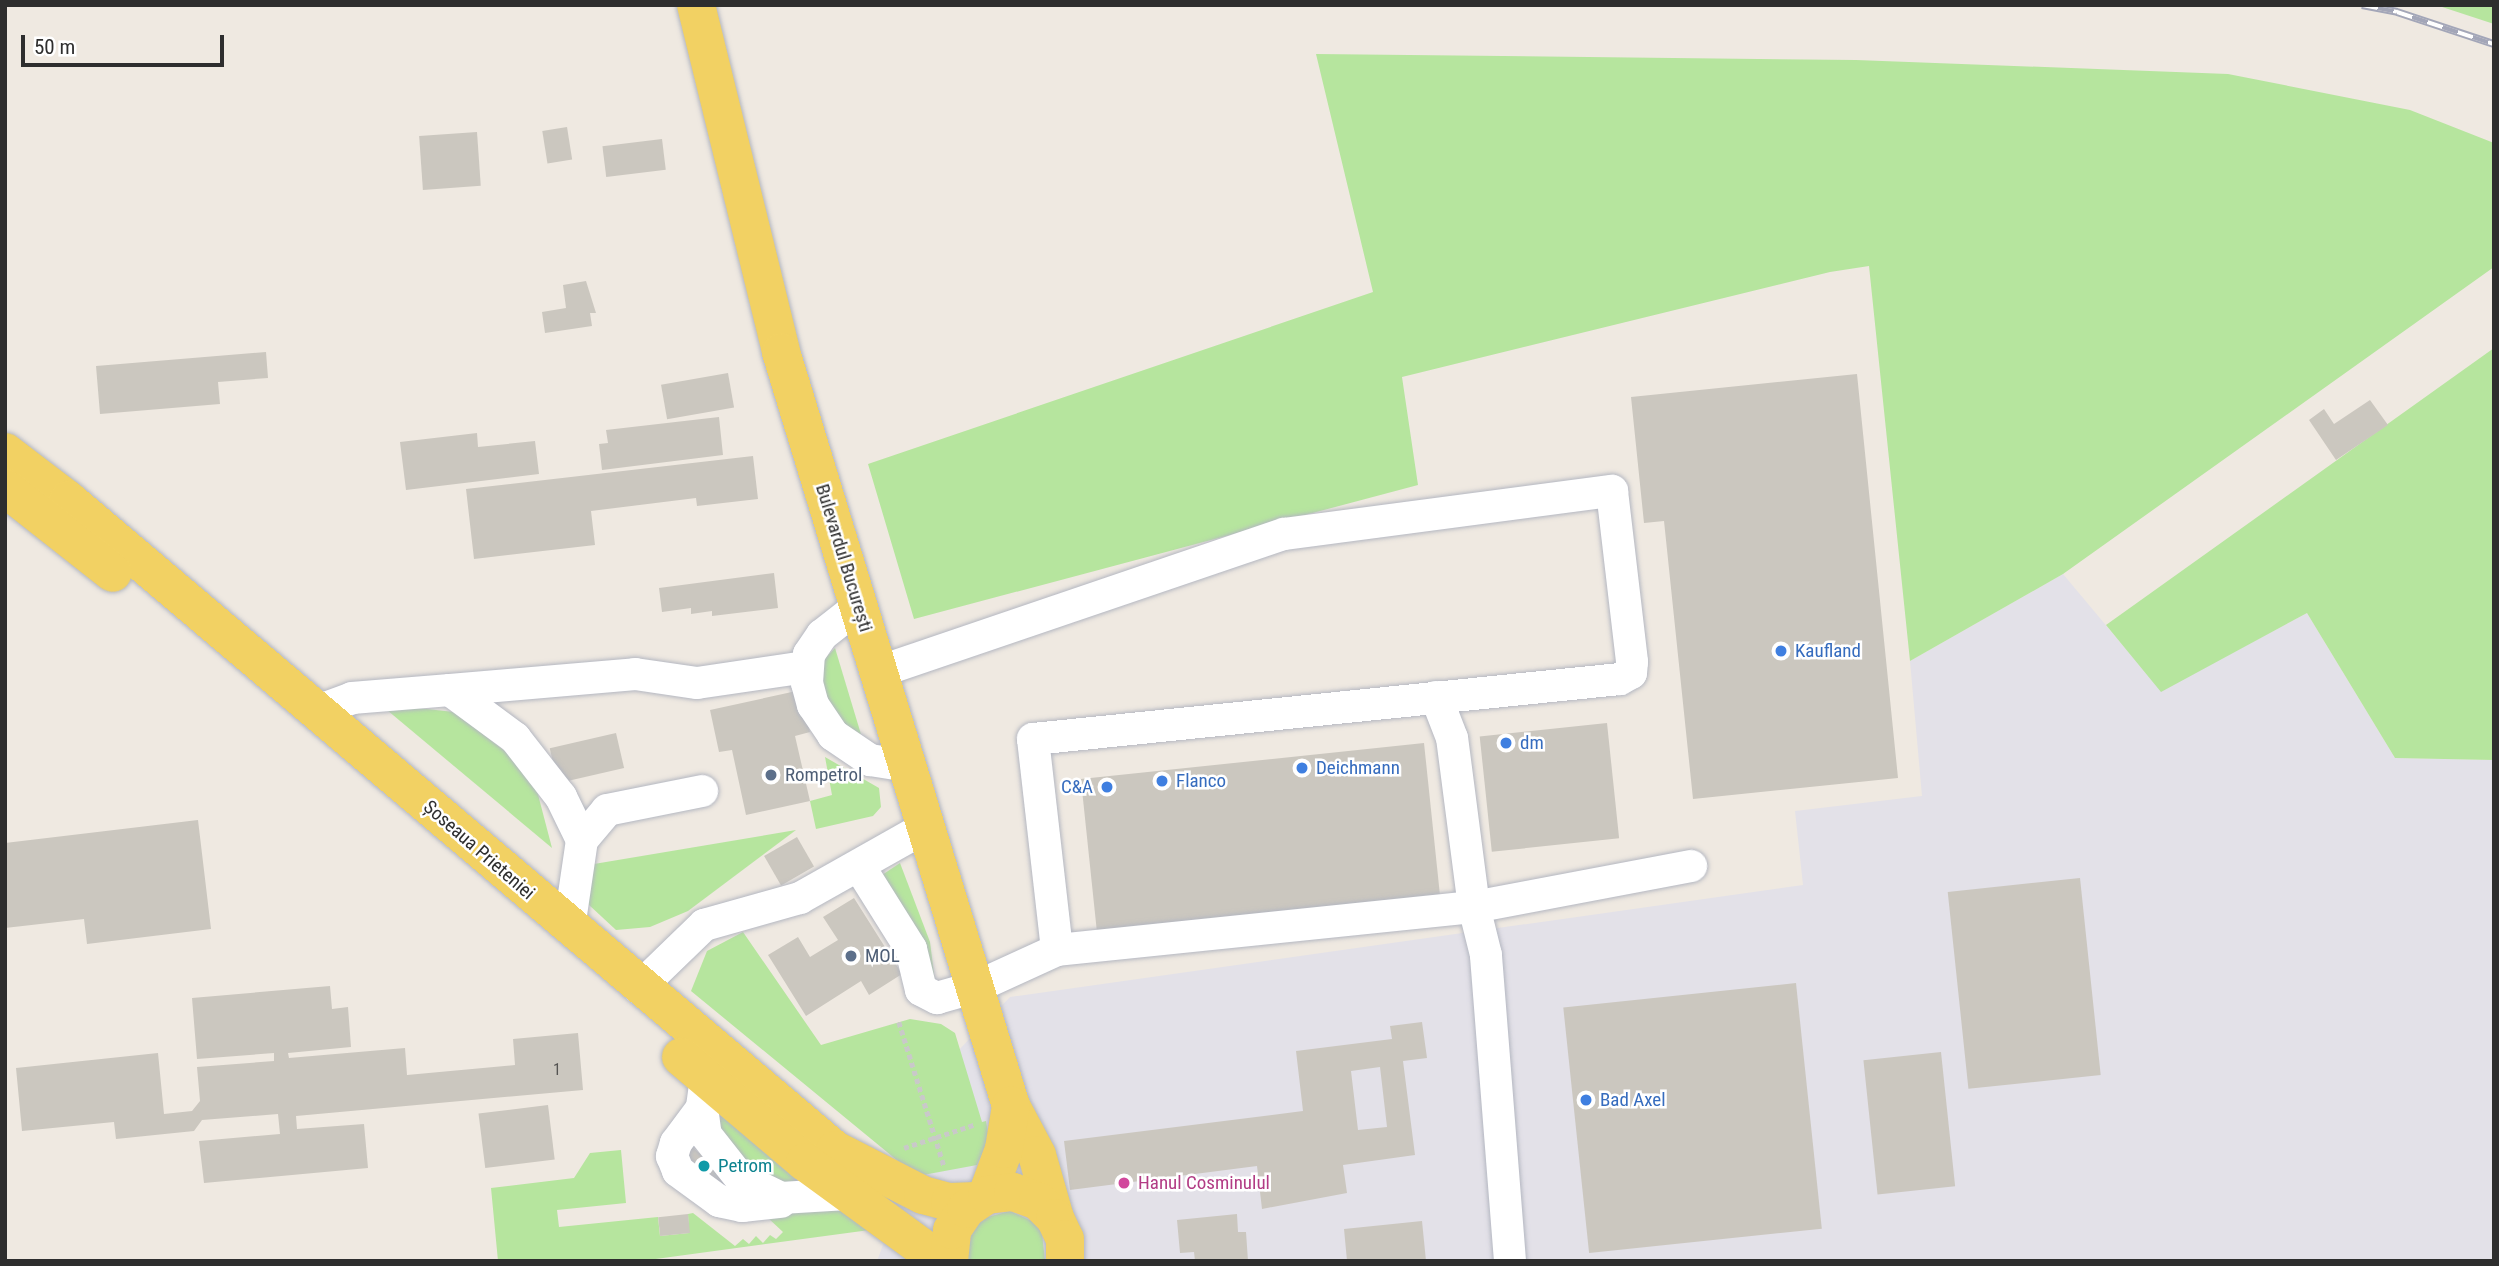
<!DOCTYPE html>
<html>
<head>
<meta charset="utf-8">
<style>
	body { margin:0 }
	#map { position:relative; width:2499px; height:1266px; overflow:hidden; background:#efe9e1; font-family:"Roboto Condensed",sans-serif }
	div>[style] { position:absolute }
	.industrial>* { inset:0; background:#e3e1e8 }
	.green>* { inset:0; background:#b6e59e }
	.building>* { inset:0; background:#cbc7bf; transform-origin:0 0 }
	.path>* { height:4.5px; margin-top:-2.25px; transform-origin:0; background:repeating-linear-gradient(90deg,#c9c9c9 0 5px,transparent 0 8.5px) }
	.roads { filter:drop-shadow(0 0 2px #b4b7c1) drop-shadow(0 0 2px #b4b7c1) }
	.minor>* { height:32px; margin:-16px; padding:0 16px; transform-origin:16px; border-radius:16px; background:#fff }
	.major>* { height:38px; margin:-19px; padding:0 19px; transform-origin:19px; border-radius:19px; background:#f2d163 }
	.rail>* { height:8px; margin-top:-4px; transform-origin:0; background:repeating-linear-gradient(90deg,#fff 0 16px,#a3a6b8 0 32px); box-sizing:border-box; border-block:2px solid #a3a6b8 }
	.dots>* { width:19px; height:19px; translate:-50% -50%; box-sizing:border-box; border:4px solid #fff; border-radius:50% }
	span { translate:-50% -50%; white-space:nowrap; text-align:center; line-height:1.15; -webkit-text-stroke:5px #fff; paint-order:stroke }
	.number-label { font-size:16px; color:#555452 }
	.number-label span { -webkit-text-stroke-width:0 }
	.street-label { font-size:19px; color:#2e2e2e }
	.shop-label { font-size:19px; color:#366cbe }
	.left { translate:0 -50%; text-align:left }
	.right { translate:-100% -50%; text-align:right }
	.service-label { font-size:19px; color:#4e5e75 }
	.culture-label { font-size:19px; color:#0d838f }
	.hotel-label { font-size:19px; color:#b23c85 }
	.frame { position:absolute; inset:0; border:7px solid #2e2e2e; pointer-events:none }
	.scale { position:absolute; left:21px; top:35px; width:203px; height:32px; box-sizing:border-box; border:4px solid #2e2e2e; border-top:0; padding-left:9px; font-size:21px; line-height:24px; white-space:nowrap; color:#2e2e2e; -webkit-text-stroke:5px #fff; paint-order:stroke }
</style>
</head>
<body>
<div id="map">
	<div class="industrial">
		<div style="clip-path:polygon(2063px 574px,2161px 691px,2307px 613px,2395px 758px,2494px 760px,2494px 1261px,877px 1261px,954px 1055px,1010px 997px,1803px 885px,1795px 811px,1922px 796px,1910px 661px)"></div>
	</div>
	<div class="green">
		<div style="clip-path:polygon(2436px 5px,2494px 5px,2494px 24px)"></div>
		<div style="clip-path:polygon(1316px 54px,1856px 60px,2228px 74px,2410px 110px,2494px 143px,2494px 267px,2063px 574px,1910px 661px,1869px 266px,1830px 272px,1402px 377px,1418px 485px,914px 619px,868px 464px,1373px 292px)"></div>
		<div style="clip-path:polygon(2494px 348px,2494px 760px,2395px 758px,2307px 613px,2161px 692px,2106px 625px)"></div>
		<div style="clip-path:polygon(835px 648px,863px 741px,823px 704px,821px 663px)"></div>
		<div style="clip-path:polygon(418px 708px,454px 712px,510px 755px,535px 783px,552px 848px,387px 710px)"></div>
		<div style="clip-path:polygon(825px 757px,879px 788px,881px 807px,873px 816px,816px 829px,810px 801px,832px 795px)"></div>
		<div style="clip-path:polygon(796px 830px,688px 911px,650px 927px,616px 930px,588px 904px,594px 864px)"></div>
		<div style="clip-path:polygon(900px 863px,930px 942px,935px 982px,882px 875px)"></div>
		<div style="clip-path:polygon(743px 932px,821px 1045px,910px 1019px,941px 1024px,955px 1033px,982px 1122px,986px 1121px,989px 1139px,977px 1165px,923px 1175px,904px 1166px,691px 991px,707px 951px)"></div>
		<div style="clip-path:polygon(717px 1098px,814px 1179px,782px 1184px,741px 1161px,717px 1127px)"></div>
		<div style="clip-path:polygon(621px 1150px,626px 1203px,557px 1210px,559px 1227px,658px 1217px,660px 1236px,689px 1233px,688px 1214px,693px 1213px,735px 1246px,743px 1239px,749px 1244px,756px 1236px,763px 1243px,770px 1235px,776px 1239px,783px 1232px,767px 1217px,834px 1207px,877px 1229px,641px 1261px,498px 1261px,491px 1188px,574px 1178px,590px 1153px)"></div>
		<div style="clip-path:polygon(1010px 1211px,1034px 1222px,1042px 1233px,1045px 1261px,968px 1261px,968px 1240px,974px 1227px,984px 1218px)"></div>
	</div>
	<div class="building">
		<div style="left:567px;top:127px;width:33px;height:25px;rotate:81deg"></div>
		<div style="left:477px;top:132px;width:54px;height:58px;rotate:86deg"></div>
		<div style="left:662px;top:139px;width:31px;height:60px;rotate:83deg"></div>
		<div style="clip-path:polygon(586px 281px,596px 313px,590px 313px,592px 326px,545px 333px,542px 312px,566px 308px,563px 285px)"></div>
		<div style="clip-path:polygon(266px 352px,268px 378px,218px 382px,220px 404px,100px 414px,96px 366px)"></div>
		<div style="left:728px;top:373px;width:35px;height:68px;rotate:80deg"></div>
		<div style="clip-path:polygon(1857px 374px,1898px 778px,1693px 799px,1664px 521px,1644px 523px,1631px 397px)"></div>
		<div style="clip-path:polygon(2370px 400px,2388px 425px,2336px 460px,2309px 420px,2324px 409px,2334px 424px)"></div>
		<div style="clip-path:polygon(719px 417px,723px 455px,602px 470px,599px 444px,608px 443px,606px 430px)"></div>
		<div style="clip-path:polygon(477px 433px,478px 447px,535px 441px,539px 474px,406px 490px,400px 442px)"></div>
		<div style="clip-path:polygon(753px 456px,758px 499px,697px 506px,696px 498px,591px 511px,595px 545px,474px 559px,466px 489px)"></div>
		<div style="clip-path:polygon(774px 573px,778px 608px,712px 616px,712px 611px,691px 614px,691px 608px,662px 612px,659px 588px)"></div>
		<div style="clip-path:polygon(801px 690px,810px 732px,795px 736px,810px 801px,746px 815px,732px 750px,719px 752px,710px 710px)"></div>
		<div style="left:1607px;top:723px;width:116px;height:128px;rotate:84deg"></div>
		<div style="left:616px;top:733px;width:36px;height:68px;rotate:77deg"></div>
		<div style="left:1424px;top:743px;width:159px;height:345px;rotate:84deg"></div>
		<div style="clip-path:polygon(198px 820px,211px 929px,87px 944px,84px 919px,5px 928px,5px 843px)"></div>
		<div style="left:797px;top:837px;width:34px;height:38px;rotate:60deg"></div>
		<div style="left:2080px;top:878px;width:198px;height:133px;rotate:84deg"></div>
		<div style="clip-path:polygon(854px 898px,902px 974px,869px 995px,861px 981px,806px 1016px,768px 955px,798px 937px,810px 957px,838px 940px,823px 917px)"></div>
		<div style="left:1796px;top:983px;width:247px;height:234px;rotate:84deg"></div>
		<div style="clip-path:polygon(330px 986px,332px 1009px,348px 1007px,351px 1047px,288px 1053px,289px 1058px,405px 1048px,407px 1075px,515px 1065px,513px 1039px,578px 1033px,583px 1090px,296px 1116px,297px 1129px,364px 1124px,368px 1168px,204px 1183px,199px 1141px,280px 1134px,278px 1114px,202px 1120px,194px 1131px,116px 1139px,114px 1122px,22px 1131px,16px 1068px,158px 1053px,164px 1114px,192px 1111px,200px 1101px,197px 1067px,274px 1061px,274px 1053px,197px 1059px,192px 998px)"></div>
		<div style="clip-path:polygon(evenodd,1422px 1022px,1427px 1058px,1403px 1061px,1415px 1155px,1343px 1165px,1347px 1193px,1262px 1209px,1257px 1166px,1070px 1190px,1064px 1141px,1303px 1111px,1296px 1051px,1392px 1039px,1390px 1026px,1422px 1022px,1380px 1067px,1387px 1127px,1358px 1130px,1351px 1071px,1380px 1067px)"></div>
		<div style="left:1941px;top:1052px;width:135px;height:78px;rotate:84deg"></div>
		<div style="left:548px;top:1105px;width:55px;height:70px;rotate:83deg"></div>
		<div style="left:690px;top:1145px;width:49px;height:14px;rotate:41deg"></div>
		<div style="left:688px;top:1214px;width:19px;height:30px;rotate:84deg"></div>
		<div style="clip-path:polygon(1237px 1214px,1238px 1232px,1246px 1232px,1248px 1261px,1195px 1261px,1194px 1252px,1180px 1253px,1177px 1220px)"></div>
		<div style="clip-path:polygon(1422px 1221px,1426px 1261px,1347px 1261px,1344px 1229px)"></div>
	</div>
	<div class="path">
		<div style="left:899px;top:1022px;width:151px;rotate:72.6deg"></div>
		<div style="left:904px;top:1148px;width:76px;rotate:-18.4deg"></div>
	</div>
	<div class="roads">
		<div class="minor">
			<div style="left:859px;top:606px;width:47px;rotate:141.9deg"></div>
			<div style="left:822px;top:635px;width:23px;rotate:124deg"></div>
			<div style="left:809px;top:654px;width:29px;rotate:94deg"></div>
			<div style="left:807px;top:683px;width:23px;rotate:75deg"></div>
			<div style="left:813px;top:705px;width:36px;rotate:56deg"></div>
			<div style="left:833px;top:735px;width:45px;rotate:34deg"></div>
			<div style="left:870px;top:760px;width:37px;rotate:9deg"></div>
			<div style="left:878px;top:672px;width:429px;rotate:-18.8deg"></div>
			<div style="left:1284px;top:534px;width:331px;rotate:-7.5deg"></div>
			<div style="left:1612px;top:491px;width:172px;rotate:83.3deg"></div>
			<div style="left:1632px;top:662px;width:11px;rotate:95deg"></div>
			<div style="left:1631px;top:673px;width:13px;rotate:151deg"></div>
			<div style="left:1620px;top:679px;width:590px;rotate:174.16deg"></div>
			<div style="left:1033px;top:739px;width:212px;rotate:83.5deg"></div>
			<div style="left:450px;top:690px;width:186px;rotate:-4.9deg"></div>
			<div style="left:635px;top:674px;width:63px;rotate:8.3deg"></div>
			<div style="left:697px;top:683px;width:109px;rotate:-8.4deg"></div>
			<div style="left:317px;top:711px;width:37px;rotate:-20deg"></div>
			<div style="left:352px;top:698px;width:98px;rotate:-4.7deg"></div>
			<div style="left:450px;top:690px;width:81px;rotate:36.4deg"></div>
			<div style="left:515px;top:738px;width:75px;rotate:52.1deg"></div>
			<div style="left:561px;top:797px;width:48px;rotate:64deg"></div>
			<div style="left:582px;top:840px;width:89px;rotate:98.4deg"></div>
			<div style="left:582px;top:840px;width:39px;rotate:-50deg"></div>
			<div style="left:607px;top:810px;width:97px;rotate:-11.3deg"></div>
			<div style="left:859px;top:866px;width:98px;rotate:57.9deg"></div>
			<div style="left:911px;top:949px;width:42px;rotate:76.3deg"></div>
			<div style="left:921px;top:990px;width:18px;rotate:27deg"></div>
			<div style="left:937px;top:998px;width:41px;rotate:-15.8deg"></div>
			<div style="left:976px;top:987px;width:89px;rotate:-24.6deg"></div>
			<div style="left:1057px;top:950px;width:419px;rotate:-5.9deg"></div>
			<div style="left:1474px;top:907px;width:170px;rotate:-97.4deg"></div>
			<div style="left:1452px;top:738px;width:44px;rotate:-111.3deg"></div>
			<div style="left:639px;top:988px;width:91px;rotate:-44.1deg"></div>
			<div style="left:704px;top:925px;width:100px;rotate:-15.7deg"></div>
			<div style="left:800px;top:898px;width:145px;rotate:-29.4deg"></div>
			<div style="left:706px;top:1078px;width:30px;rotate:98deg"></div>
			<div style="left:702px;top:1108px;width:27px;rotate:82deg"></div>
			<div style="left:706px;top:1135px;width:55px;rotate:51.7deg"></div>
			<div style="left:740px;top:1178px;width:46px;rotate:26deg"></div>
			<div style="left:781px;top:1198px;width:66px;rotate:-3.5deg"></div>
			<div style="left:702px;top:1108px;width:44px;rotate:126.6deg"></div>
			<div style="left:676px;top:1143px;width:14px;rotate:107deg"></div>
			<div style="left:672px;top:1156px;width:16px;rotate:68deg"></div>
			<div style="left:678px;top:1171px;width:51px;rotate:36.2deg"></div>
			<div style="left:719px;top:1201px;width:24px;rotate:12deg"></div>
			<div style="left:742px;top:1206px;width:39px;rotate:-6deg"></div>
			<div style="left:1510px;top:1261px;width:307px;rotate:-94.5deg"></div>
			<div style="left:1486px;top:955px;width:49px;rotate:-104deg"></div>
			<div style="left:1474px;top:907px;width:221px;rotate:-10.7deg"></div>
		</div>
		<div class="major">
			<div style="left:696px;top:5px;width:357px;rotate:76.2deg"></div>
			<div style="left:781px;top:352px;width:788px;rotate:73.04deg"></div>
			<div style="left:1011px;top:1106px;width:55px;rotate:62deg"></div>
			<div style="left:1037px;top:1155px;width:66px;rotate:74.1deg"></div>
			<div style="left:5px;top:452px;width:79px;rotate:37.3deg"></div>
			<div style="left:68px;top:500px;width:1005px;rotate:40.28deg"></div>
			<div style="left:835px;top:1150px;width:99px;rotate:27.1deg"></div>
			<div style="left:923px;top:1195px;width:28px;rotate:15deg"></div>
			<div style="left:950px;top:1202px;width:26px;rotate:-2deg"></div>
			<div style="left:5px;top:488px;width:137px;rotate:38.2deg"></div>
			<div style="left:681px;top:1057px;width:162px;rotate:40.3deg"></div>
			<div style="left:805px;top:1162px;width:168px;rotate:36.1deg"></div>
			<div style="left:987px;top:1195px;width:49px;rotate:-69.7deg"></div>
			<div style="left:1004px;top:1149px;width:44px;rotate:-80.8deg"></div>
			<div style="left:949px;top:1261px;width:31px;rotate:-84deg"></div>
			<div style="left:952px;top:1230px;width:25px;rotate:-56deg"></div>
			<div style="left:966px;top:1209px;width:25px;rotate:-34deg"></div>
			<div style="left:987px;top:1195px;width:26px;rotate:-7deg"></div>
			<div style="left:1013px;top:1192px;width:27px;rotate:20deg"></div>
			<div style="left:1038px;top:1201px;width:24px;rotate:45deg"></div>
			<div style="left:1055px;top:1218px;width:23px;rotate:65deg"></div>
			<div style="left:1065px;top:1239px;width:22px;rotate:90deg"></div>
		</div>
	</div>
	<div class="rail">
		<div style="left:2362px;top:5px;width:36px;rotate:11deg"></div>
		<div style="left:2397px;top:12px;width:102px;rotate:18.3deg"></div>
	</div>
	<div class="dots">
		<div style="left:1781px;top:651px;background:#3f7fe0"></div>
		<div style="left:1506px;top:743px;background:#3f7fe0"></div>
		<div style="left:1302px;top:768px;background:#3f7fe0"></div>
		<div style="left:771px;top:775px;background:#5c6f8a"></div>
		<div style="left:1162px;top:781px;background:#3f7fe0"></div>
		<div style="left:1107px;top:787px;background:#3f7fe0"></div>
		<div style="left:851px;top:956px;background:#5c6f8a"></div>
		<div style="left:1586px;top:1100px;background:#3f7fe0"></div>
		<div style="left:704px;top:1166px;background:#0f9aa8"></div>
		<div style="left:1124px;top:1183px;background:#d1479c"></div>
	</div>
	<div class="number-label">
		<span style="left:557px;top:1070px">1</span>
	</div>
	<div class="street-label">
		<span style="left:844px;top:558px;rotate:73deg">Bulevardul București</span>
		<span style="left:479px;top:850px;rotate:41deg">Șoseaua Prieteniei</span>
	</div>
	<div class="shop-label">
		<span class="left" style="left:1795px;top:651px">Kaufland</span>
		<span class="left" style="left:1520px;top:743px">dm</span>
		<span class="left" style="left:1316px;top:768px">Deichmann</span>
		<span class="left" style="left:1176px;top:781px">Flanco</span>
		<span class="right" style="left:1093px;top:787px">C&amp;A</span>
		<span class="left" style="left:1600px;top:1100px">Bad Axel</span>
	</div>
	<div class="service-label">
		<span class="left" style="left:785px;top:775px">Rompetrol</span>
		<span class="left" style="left:865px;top:956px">MOL</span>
	</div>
	<div class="culture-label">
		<span class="left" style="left:718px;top:1166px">Petrom</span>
	</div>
	<div class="hotel-label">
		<span class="left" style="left:1138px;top:1183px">Hanul Cosminulul</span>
	</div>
	<div class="frame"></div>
	<div class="scale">50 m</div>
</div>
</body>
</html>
